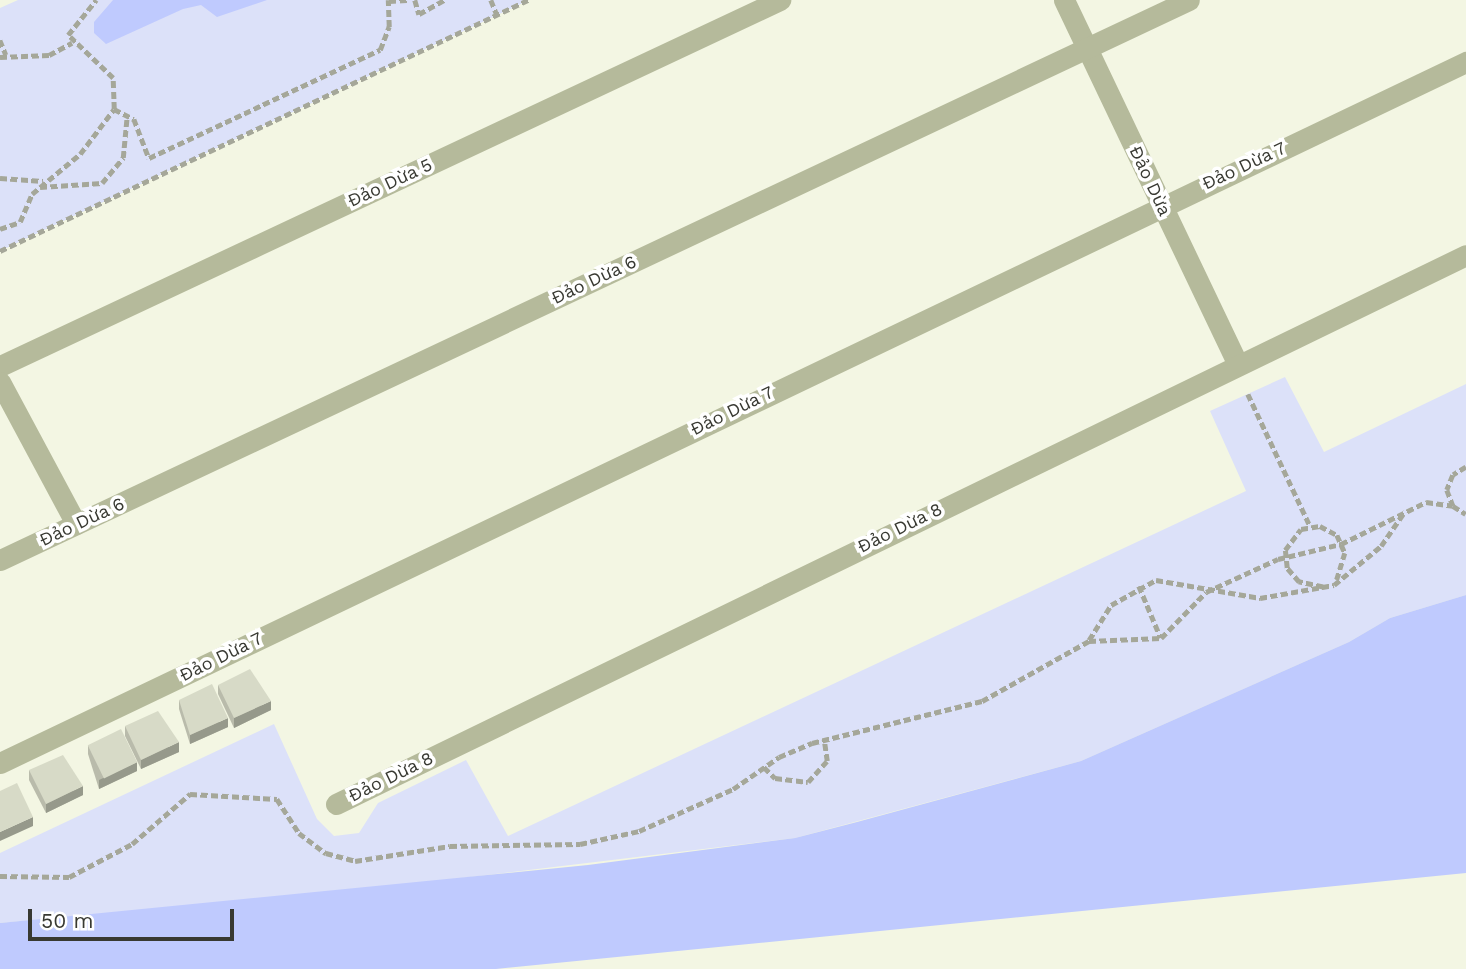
<!DOCTYPE html>
<html>
<head>
<meta charset="utf-8">
<style>
	body { margin:0 }
	#map { position:relative; width:1466px; height:969px; overflow:hidden; background:#f3f6e3; font-family:"Work Sans",sans-serif }
	div>[style] { position:absolute }
	.green>* { inset:0; background:#dce1f9 }
	.water>* { inset:0; background:#bfcafe }
	.path>* { height:4.5px; margin-top:-2.25px; transform-origin:0; background:repeating-linear-gradient(90deg,#a5a799 0 7px,transparent 0 10.5px) }
	.minor>* { height:21px; margin:-10.5px; padding:0 10.5px; transform-origin:10.5px; border-radius:10.5px; background:#b5ba9b }
	.wall>* { inset:0; background:#b9bbab }
	.shaded-wall>* { inset:0; background:#96998b }
	.building>* { inset:0; background:#d7dac7; transform-origin:0 0 }
	span { translate:-50% -50%; white-space:nowrap; text-align:center; line-height:1.15; -webkit-text-stroke:7px #fff; paint-order:stroke }
	.street-label { font-size:18px; color:#383932 }
	.scale { position:absolute; left:28px; top:909px; width:206px; height:32px; box-sizing:border-box; border:4px solid #383932; border-top:0; padding-left:9px; font-size:21px; line-height:24px; white-space:nowrap; color:#383932; -webkit-text-stroke:5px #fff; paint-order:stroke }
</style>
</head>
<body>
<div id="map">
	<div class="green">
		<div style="clip-path:polygon(18px 0,529px 0,0 251px,0 8px)"></div>
		<div style="clip-path:polygon(1285px 377px,1324px 452px,1466px 384px,1466px 595px,1390px 618px,1349px 642px,1081px 761px,795px 838px,362px 890px,0 923px,0 853px,274px 724px,317px 819px,334px 836px,359px 833px,378px 803px,466px 760px,508px 836px,1246px 491px,1210px 411px)"></div>
	</div>
	<div class="water">
		<div style="clip-path:polygon(113px 0,267px 0,217px 17px,201px 5px,183px 9px,106px 44px,94px 33px,94px 22px)"></div>
		<div style="clip-path:polygon(1466px 595px,1466px 873px,496px 969px,0 969px,0 923px,588px 865px,795px 838px,857px 822px,1081px 761px,1349px 642px,1390px 618px)"></div>
	</div>
	<div class="path">
		<div style="left:415px;top:0;width:15px;rotate:74deg"></div>
		<div style="left:419px;top:14px;width:29px;rotate:-29deg"></div>
		<div style="left:491px;top:0;width:16px;rotate:68deg"></div>
		<div style="left:389px;top:1px;width:18px;rotate:-3deg"></div>
		<div style="left:0;top:40px;width:16px;rotate:68deg"></div>
		<div style="left:0;top:57px;width:49px;rotate:-2.3deg"></div>
		<div style="left:49px;top:55px;width:26px;rotate:-28deg"></div>
		<div style="left:114px;top:109px;width:22px;rotate:27deg"></div>
		<div style="left:134px;top:119px;width:42px;rotate:69deg"></div>
		<div style="left:149px;top:158px;width:255px;rotate:-25.1deg"></div>
		<div style="left:380px;top:50px;width:25px;rotate:-69deg"></div>
		<div style="left:389px;top:27px;width:27px;rotate:-92deg"></div>
		<div style="left:0;top:178px;width:43px;rotate:4deg"></div>
		<div style="left:40px;top:187px;width:62px;rotate:-3.7deg"></div>
		<div style="left:102px;top:183px;width:33px;rotate:-50deg"></div>
		<div style="left:123px;top:158px;width:42px;rotate:-84.6deg"></div>
		<div style="left:0;top:229px;width:21px;rotate:-19deg"></div>
		<div style="left:20px;top:222px;width:30px;rotate:-67deg"></div>
		<div style="left:32px;top:194px;width:62px;rotate:-39.8deg"></div>
		<div style="left:80px;top:154px;width:56px;rotate:-52.9deg"></div>
		<div style="left:114px;top:109px;width:31px;rotate:-92deg"></div>
		<div style="left:113px;top:78px;width:62px;rotate:-136.3deg"></div>
		<div style="left:68px;top:35px;width:45px;rotate:-51.3deg"></div>
		<div style="left:0;top:251px;width:585px;rotate:-25.43deg"></div>
		<div style="left:1248px;top:394px;width:146px;rotate:64.8deg"></div>
		<div style="left:1466px;top:467px;width:15px;rotate:148deg"></div>
		<div style="left:1453px;top:475px;width:16px;rotate:112deg"></div>
		<div style="left:1447px;top:490px;width:17px;rotate:69deg"></div>
		<div style="left:1453px;top:506px;width:15px;rotate:32deg"></div>
		<div style="left:1139px;top:586px;width:56px;rotate:67.1deg"></div>
		<div style="left:1323px;top:587px;width:25px;rotate:-168deg"></div>
		<div style="left:1299px;top:582px;width:18px;rotate:-131deg"></div>
		<div style="left:1287px;top:568px;width:18px;rotate:-96deg"></div>
		<div style="left:1285px;top:550px;width:26px;rotate:-53deg"></div>
		<div style="left:1301px;top:529px;width:19px;rotate:-9deg"></div>
		<div style="left:1320px;top:526px;width:19px;rotate:28deg"></div>
		<div style="left:1337px;top:535px;width:20px;rotate:66deg"></div>
		<div style="left:1345px;top:553px;width:28px;rotate:107deg"></div>
		<div style="left:1089px;top:640px;width:41px;rotate:-57.8deg"></div>
		<div style="left:1111px;top:605px;width:51px;rotate:-29.1deg"></div>
		<div style="left:1156px;top:580px;width:106px;rotate:9.8deg"></div>
		<div style="left:1260px;top:598px;width:75px;rotate:-10deg"></div>
		<div style="left:1334px;top:585px;width:61px;rotate:-39.7deg"></div>
		<div style="left:1381px;top:546px;width:42px;rotate:-55.6deg"></div>
		<div style="left:764px;top:767px;width:16px;rotate:45deg"></div>
		<div style="left:775px;top:778px;width:33px;rotate:7deg"></div>
		<div style="left:808px;top:782px;width:28px;rotate:-48deg"></div>
		<div style="left:827px;top:761px;width:22px;rotate:-98deg"></div>
		<div style="left:0;top:876px;width:69px;rotate:0.8deg"></div>
		<div style="left:69px;top:877px;width:71px;rotate:-27.6deg"></div>
		<div style="left:132px;top:844px;width:77px;rotate:-40.8deg"></div>
		<div style="left:190px;top:794px;width:87px;rotate:3.3deg"></div>
		<div style="left:277px;top:799px;width:40px;rotate:57.1deg"></div>
		<div style="left:299px;top:833px;width:34px;rotate:37deg"></div>
		<div style="left:326px;top:853px;width:30px;rotate:15deg"></div>
		<div style="left:355px;top:861px;width:96px;rotate:-9deg"></div>
		<div style="left:450px;top:846px;width:130px;rotate:-0.9deg"></div>
		<div style="left:580px;top:844px;width:60px;rotate:-12.4deg"></div>
		<div style="left:639px;top:831px;width:103px;rotate:-24.1deg"></div>
		<div style="left:733px;top:789px;width:56px;rotate:-34.8deg"></div>
		<div style="left:779px;top:757px;width:36px;rotate:-23deg"></div>
		<div style="left:812px;top:743px;width:175px;rotate:-13.9deg"></div>
		<div style="left:982px;top:701px;width:123px;rotate:-29.3deg"></div>
		<div style="left:1089px;top:641px;width:72px;rotate:-2.4deg"></div>
		<div style="left:1161px;top:638px;width:64px;rotate:-45.6deg"></div>
		<div style="left:1206px;top:592px;width:79px;rotate:-24.6deg"></div>
		<div style="left:1278px;top:559px;width:65px;rotate:-13.4deg"></div>
		<div style="left:1341px;top:544px;width:95px;rotate:-26.3deg"></div>
		<div style="left:1426px;top:502px;width:27px;rotate:8deg"></div>
	</div>
	<div class="minor">
		<div style="left:1064px;top:0;width:402px;rotate:64.5deg"></div>
		<div style="left:0;top:366px;width:862px;rotate:-25.14deg"></div>
		<div style="left:0;top:382px;width:161px;rotate:61.8deg"></div>
		<div style="left:0;top:560px;width:1314px;rotate:-25.22deg"></div>
		<div style="left:0;top:763px;width:1625px;rotate:-25.56deg"></div>
		<div style="left:336px;top:804px;width:1256px;rotate:-25.91deg"></div>
	</div>
	<div class="wall">
		<div style="clip-path:polygon(218px 685px,271px 710px,234px 728px,218px 694px)"></div>
		<div style="clip-path:polygon(179px 700px,228px 727px,190px 744px,179px 709px)"></div>
		<div style="clip-path:polygon(125px 726px,179px 752px,141px 769px,125px 736px)"></div>
		<div style="clip-path:polygon(88px 745px,137px 771px,99px 789px,88px 754px)"></div>
		<div style="clip-path:polygon(29px 770px,83px 795px,46px 813px,29px 780px)"></div>
	</div>
	<div class="shaded-wall">
		<div style="clip-path:polygon(271px 701px,271px 710px,234px 728px,234px 718px)"></div>
		<div style="clip-path:polygon(228px 718px,228px 727px,190px 744px,190px 735px)"></div>
		<div style="clip-path:polygon(179px 742px,179px 752px,141px 769px,141px 760px)"></div>
		<div style="clip-path:polygon(137px 762px,137px 771px,99px 789px,99px 780px)"></div>
		<div style="clip-path:polygon(83px 786px,83px 795px,46px 813px,46px 804px)"></div>
		<div style="clip-path:polygon(33px 817px,33px 826px,0 841px,0 832px)"></div>
	</div>
	<div class="building">
		<div style="clip-path:polygon(250px 669px,271px 701px,234px 718px,218px 685px)"></div>
		<div style="clip-path:polygon(212px 684px,228px 718px,190px 735px,179px 700px)"></div>
		<div style="clip-path:polygon(158px 711px,179px 742px,141px 760px,125px 726px)"></div>
		<div style="left:121px;top:729px;width:37px;height:37px;rotate:64deg"></div>
		<div style="clip-path:polygon(63px 755px,83px 786px,46px 804px,29px 770px)"></div>
		<div style="clip-path:polygon(17px 783px,33px 817px,0 832px,0 791px)"></div>
	</div>
	<div class="street-label">
		<span style="left:1244px;top:166px;rotate:-25deg">Đảo Dừa 7</span>
		<span style="left:1150px;top:181px;rotate:65deg">Đảo Dừa</span>
		<span style="left:390px;top:183px;rotate:-25deg">Đảo Dừa 5</span>
		<span style="left:594px;top:280px;rotate:-25deg">Đảo Dừa 6</span>
		<span style="left:732px;top:411px;rotate:-26deg">Đảo Dừa 7</span>
		<span style="left:82px;top:522px;rotate:-25deg">Đảo Dừa 6</span>
		<span style="left:900px;top:528px;rotate:-26deg">Đảo Dừa 8</span>
		<span style="left:221px;top:657px;rotate:-26deg">Đảo Dừa 7</span>
		<span style="left:391px;top:777px;rotate:-26deg">Đảo Dừa 8</span>
	</div>
	<div class="scale">50 m</div>
</div>
</body>
</html>
